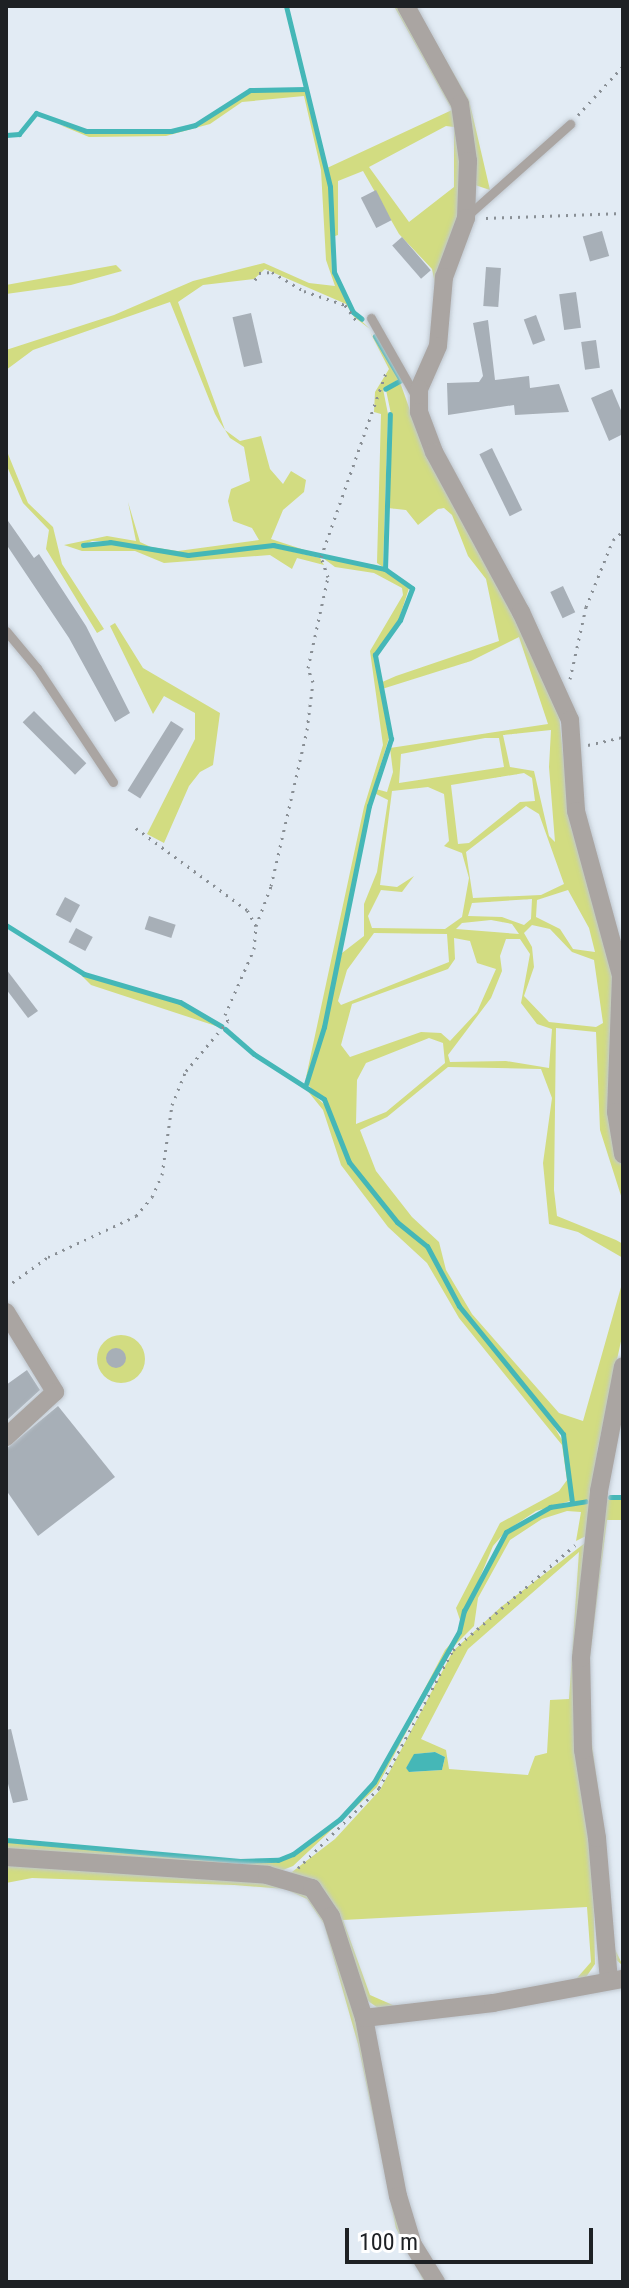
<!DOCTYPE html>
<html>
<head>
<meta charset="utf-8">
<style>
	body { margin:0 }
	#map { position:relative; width:629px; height:2288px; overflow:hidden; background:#e2ebf4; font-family:"Roboto Condensed",sans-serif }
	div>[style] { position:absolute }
	.green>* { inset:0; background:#d2dc81 }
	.round { border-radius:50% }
	.water>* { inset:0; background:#45b7b7 }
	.stream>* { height:5px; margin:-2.5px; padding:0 2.5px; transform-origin:2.5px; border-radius:2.5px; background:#45b7b7 }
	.building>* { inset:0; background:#a7afb7; transform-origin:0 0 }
	.path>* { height:3px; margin-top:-1.5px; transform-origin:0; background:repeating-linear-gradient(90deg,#898f95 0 2px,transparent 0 8px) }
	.roads { filter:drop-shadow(0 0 2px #bfc7cf) drop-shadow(0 0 2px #bfc7cf) }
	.lane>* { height:9px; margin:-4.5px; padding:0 4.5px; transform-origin:4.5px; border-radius:4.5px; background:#aaa5a2 }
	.street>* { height:18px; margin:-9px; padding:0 9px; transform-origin:9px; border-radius:9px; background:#aaa5a2 }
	span { translate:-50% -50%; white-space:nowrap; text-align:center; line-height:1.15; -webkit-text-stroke:7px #fff; paint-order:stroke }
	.frame { position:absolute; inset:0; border:8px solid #1e2124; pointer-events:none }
	.scale { position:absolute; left:345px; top:2228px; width:248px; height:36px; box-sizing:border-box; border:4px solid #1e2124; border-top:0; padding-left:10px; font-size:24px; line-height:28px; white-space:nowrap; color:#1e2124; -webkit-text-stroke:6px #fff; paint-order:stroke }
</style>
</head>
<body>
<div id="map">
	<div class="green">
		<div style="clip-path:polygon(evenodd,394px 6px,401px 6px,458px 109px,464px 196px,436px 289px,432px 269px,399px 234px,363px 171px,338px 181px,338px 235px,332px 237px,327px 168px,452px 110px,394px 6px,446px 126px,454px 127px,454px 187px,409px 222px,369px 167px,446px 126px)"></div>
		<div style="clip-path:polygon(415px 6px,469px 100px,490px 190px,475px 185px,471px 138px)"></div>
		<div style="clip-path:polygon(306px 90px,329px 187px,332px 272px,352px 312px,370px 329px,354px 317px,346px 304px,265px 269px,254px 279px,203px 285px,178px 302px,225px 430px,240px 441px,261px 436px,270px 469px,283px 484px,291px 471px,306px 480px,304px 492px,283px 510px,271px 539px,320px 555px,273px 544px,188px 554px,110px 541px,92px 541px,81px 546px,110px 544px,188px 557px,272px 547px,320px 558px,324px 565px,297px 558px,292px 569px,270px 555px,164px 563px,135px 551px,82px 551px,64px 545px,107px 536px,136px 541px,128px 502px,140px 542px,151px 547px,178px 551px,259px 540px,252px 528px,233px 521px,228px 501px,231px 489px,250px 481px,244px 447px,230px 438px,225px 430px,219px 421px,215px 414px,170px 302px,33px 350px,6px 370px,6px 350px,114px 315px,193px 281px,264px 263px,309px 283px,335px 286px,326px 260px,321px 170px,304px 96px,242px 102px,210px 124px,166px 136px,89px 137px,60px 125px,86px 132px,171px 132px,195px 126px,250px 91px)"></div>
		<div style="clip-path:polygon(116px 265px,122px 271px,71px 285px,6px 294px,6px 285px)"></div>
		<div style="clip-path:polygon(370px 332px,399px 379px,383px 389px,388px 414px,383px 567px,377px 563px,381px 414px,374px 412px,375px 392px,389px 369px)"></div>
		<div style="clip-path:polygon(evenodd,400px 382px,418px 433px,522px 628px,559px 714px,570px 824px,613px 962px,623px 1202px,600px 1130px,596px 1032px,556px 1028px,554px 1190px,557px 1216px,616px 1240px,623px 1244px,623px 1258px,578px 1232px,549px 1224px,543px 1163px,552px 1098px,541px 1069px,448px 1067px,387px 1117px,360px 1130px,376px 1171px,412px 1217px,439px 1242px,446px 1270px,472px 1314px,559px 1413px,583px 1421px,623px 1280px,623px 1332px,598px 1447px,586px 1536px,576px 1541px,581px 1512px,567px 1511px,542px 1519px,510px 1540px,478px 1598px,474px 1626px,450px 1650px,377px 1787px,293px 1866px,278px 1872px,6px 1852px,6px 1842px,240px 1862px,278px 1862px,293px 1856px,341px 1819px,375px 1783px,445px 1650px,460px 1633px,465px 1611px,507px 1533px,551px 1508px,586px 1502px,573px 1501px,564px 1433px,460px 1305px,428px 1245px,398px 1221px,350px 1161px,328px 1104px,307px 1084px,342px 953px,364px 936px,364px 904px,377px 872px,388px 800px,374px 793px,376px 789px,387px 792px,393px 772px,390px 748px,548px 724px,519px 637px,471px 661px,382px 689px,380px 683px,396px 676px,499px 641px,486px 579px,468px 556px,452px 515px,444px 508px,438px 509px,418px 525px,406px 510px,388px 508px,391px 414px,386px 390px,400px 382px,551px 730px,549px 767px,555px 842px,549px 836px,534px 771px,510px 767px,503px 735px,551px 730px,400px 382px,485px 738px,499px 738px,504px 767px,399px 783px,401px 754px,485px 738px,400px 382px,524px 773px,532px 778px,535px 801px,520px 802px,469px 843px,458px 844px,451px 785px,524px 773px,400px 382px,428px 787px,444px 794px,449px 841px,444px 846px,462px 853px,469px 878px,462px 917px,445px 929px,372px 928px,368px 916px,381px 890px,402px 892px,414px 876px,397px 887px,380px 885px,392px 791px,428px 787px,400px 382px,526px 806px,539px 814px,564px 884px,541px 895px,473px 898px,466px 852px,526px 806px,400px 382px,568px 890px,589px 928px,595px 952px,573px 949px,560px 929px,536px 917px,537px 900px,568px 890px,400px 382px,532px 899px,531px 919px,524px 925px,502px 917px,468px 916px,472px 903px,532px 899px,400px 382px,491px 920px,512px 924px,519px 934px,456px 929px,462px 923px,491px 920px,400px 382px,532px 925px,550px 929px,572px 952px,594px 960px,603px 1023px,596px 1027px,549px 1022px,524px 996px,534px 967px,532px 947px,524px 933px,532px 925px,400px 382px,374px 933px,447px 934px,449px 962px,341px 1005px,338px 1001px,347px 970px,374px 933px,400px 382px,454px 938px,470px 941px,477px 963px,496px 969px,477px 1012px,450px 1041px,441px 1033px,421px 1032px,350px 1057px,341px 1045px,352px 1004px,448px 969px,455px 959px,454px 938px,400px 382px,506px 939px,520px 939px,530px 954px,521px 1003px,537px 1024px,552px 1029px,549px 1068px,506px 1061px,450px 1062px,448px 1055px,491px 998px,502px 971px,500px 956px,506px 939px,400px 382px,429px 1038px,443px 1043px,445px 1063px,386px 1112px,356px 1124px,357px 1080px,366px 1063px,429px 1038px)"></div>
		<div style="clip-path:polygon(6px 449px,28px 503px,53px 527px,62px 564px,104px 629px,97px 633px,46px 549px,49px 530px,23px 503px,6px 464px)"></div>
		<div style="clip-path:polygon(323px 558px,376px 565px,410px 585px,399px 619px,374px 655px,389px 738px,368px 806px,323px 1027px,305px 1082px,364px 807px,383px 745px,370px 651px,403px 595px,402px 588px,374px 573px,335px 567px)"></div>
		<div style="clip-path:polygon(115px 623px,143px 668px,220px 713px,213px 765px,200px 772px,189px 786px,164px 843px,147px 834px,195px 739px,195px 713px,164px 696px,153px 714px,110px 626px)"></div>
		<div style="clip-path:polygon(78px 972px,180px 1003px,222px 1028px,91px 985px)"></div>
		<div style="clip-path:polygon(302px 1084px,326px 1106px,348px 1162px,396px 1222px,426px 1247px,458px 1307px,549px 1418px,568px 1450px,570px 1501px,536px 1511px,506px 1531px,493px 1546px,461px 1623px,456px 1608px,500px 1523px,559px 1491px,567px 1480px,562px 1445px,459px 1318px,427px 1263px,388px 1227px,341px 1165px,323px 1110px)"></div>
		<div class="round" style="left:97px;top:1335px;width:48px;height:48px"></div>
		<div style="clip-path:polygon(623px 1498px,623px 1520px,607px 1520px,589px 1665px,590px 1729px,607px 1854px,606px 1893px,614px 1947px,623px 1966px,611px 1955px,604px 1920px,603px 1849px,585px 1691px,586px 1630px,605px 1500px)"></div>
		<div style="clip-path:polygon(evenodd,585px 1543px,576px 1732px,593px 1865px,595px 1964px,584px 1980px,564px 1989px,412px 2012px,381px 2010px,365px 1999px,328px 1899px,304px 1878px,288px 1875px,335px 1839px,380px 1790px,453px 1651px,501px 1607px,585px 1543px,579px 1552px,569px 1699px,550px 1700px,547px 1753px,535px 1756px,528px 1775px,449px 1769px,446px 1750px,421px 1739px,468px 1649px,579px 1552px,585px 1543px,435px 1752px,445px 1757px,442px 1770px,410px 1772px,406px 1768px,415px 1754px,435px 1752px,585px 1543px,587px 1907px,591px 1962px,577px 1978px,557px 1986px,427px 2005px,395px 2006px,370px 1995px,343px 1920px,587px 1907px)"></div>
		<div style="clip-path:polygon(6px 1861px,293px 1884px,324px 1910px,432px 2282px,424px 2282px,396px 2228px,358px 2044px,324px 1924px,307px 1899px,285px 1889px,234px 1885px,32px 1878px,6px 1883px)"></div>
	</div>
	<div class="water">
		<div style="clip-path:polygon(435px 1752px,445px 1757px,442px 1770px,409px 1772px,406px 1768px,414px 1754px)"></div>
	</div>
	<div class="stream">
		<div style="left:286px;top:6px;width:186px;rotate:76.3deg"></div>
		<div style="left:330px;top:187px;width:85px;rotate:87.3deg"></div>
		<div style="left:334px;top:272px;width:44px;rotate:64.6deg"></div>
		<div style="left:353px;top:312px;width:11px;rotate:38deg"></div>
		<div style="left:6px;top:135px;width:13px;rotate:-4deg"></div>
		<div style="left:19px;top:134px;width:27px;rotate:-51deg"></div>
		<div style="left:36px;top:113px;width:53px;rotate:19.8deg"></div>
		<div style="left:86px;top:131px;width:85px"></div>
		<div style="left:171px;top:131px;width:25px;rotate:-14deg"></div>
		<div style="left:195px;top:125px;width:65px;rotate:-32.5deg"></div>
		<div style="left:250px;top:90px;width:56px;rotate:-1deg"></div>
		<div style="left:375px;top:336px;width:51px;rotate:59.4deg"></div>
		<div style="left:401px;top:380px;width:18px;rotate:151deg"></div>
		<div style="left:83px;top:545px;width:27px;rotate:-6deg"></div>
		<div style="left:110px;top:542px;width:79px;rotate:9.5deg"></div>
		<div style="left:188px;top:555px;width:86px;rotate:-6.7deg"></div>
		<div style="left:273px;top:545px;width:115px;rotate:12.1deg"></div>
		<div style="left:6px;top:925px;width:92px;rotate:32.1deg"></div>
		<div style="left:84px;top:974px;width:100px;rotate:16.3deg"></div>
		<div style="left:180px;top:1002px;width:48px;rotate:30.3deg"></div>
		<div style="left:225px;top:1029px;width:38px;rotate:41deg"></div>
		<div style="left:254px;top:1054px;width:83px;rotate:32.7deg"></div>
		<div style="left:324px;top:1099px;width:68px;rotate:68.4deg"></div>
		<div style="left:349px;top:1162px;width:77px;rotate:51.3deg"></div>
		<div style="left:397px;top:1222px;width:38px;rotate:39deg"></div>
		<div style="left:427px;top:1246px;width:68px;rotate:61.9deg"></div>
		<div style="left:459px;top:1306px;width:165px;rotate:50.9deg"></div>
		<div style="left:563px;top:1434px;width:69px;rotate:82.5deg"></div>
		<div style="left:306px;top:1084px;width:60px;rotate:-72.5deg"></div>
		<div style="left:324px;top:1027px;width:226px;rotate:-78.5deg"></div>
		<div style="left:369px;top:806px;width:71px;rotate:-71.8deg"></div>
		<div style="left:391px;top:739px;width:86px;rotate:-100.8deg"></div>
		<div style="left:375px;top:655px;width:43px;rotate:-54.5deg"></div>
		<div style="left:400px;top:620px;width:34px;rotate:-69deg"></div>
		<div style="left:412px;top:588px;width:33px;rotate:-145deg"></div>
		<div style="left:385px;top:569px;width:155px;rotate:-88.2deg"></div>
		<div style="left:610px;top:1497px;width:13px"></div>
		<div style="left:6px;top:1840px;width:235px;rotate:5.1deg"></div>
		<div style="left:240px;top:1861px;width:38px;rotate:-2deg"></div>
		<div style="left:278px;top:1860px;width:16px;rotate:-22deg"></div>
		<div style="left:293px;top:1854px;width:59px;rotate:-36.7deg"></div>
		<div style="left:340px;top:1819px;width:50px;rotate:-47.4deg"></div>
		<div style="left:374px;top:1782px;width:172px;rotate:-60.5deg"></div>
		<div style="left:459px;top:1632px;width:22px;rotate:-77deg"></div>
		<div style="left:464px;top:1611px;width:89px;rotate:-62deg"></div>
		<div style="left:506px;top:1532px;width:51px;rotate:-29.6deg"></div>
		<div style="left:550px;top:1507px;width:36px;rotate:-9deg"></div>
	</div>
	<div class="building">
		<div style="left:376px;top:190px;width:34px;height:17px;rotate:63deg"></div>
		<div style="left:602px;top:231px;width:26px;height:20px;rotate:74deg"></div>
		<div style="left:402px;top:237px;width:44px;height:13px;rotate:49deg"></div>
		<div style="left:486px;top:267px;width:15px;height:39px;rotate:4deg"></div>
		<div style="left:576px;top:292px;width:36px;height:17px;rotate:82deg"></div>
		<div style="left:251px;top:313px;width:51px;height:19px;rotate:77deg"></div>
		<div style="left:536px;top:315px;width:27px;height:13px;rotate:70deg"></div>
		<div style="clip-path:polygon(488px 320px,495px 380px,529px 376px,530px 388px,559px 384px,569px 412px,515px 415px,514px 405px,448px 415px,447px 383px,479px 382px,483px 376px,473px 323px)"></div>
		<div style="left:596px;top:340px;width:28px;height:15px;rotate:82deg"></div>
		<div style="clip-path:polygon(612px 389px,623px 415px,623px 434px,609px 441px,591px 398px)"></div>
		<div style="left:492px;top:448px;width:69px;height:14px;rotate:64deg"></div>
		<div style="clip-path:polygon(6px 518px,34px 558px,39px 554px,86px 626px,130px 713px,115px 722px,69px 638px,6px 544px)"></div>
		<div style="left:563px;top:586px;width:29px;height:14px;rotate:65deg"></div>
		<div style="left:34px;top:711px;width:74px;height:16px;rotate:45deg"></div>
		<div style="left:171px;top:721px;width:15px;height:82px;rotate:32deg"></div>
		<div style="left:65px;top:897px;width:17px;height:20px;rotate:28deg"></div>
		<div style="left:149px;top:916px;width:28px;height:14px;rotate:18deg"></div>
		<div style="left:76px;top:928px;width:19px;height:16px;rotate:28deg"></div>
		<div style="clip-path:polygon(6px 969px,38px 1011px,28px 1018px,6px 989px)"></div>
		<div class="round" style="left:106px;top:1348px;width:20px;height:20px"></div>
		<div style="clip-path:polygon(27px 1370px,40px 1390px,6px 1421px,6px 1385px)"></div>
		<div style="clip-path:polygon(58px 1406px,115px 1477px,38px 1536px,6px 1490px,6px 1449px)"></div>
		<div style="clip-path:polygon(11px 1729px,28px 1800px,13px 1803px,6px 1776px,6px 1730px)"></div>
	</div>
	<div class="path">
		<div style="left:578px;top:115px;width:67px;rotate:-47.4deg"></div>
		<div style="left:486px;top:218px;width:137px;rotate:-2.1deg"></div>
		<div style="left:255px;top:280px;width:8px;rotate:-60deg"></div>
		<div style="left:259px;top:273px;width:13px;rotate:-4deg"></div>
		<div style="left:272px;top:272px;width:37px;rotate:31deg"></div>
		<div style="left:304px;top:291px;width:43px;rotate:18.9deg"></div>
		<div style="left:345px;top:305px;width:22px;rotate:54deg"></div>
		<div style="left:570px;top:679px;width:74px;rotate:-77.5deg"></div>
		<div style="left:586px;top:607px;width:72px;rotate:-68.1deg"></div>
		<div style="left:613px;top:540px;width:13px;rotate:-42deg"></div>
		<div style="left:588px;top:745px;width:36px;rotate:-13deg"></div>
		<div style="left:256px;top:926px;width:43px;rotate:-69.4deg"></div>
		<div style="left:271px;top:886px;width:160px;rotate:-77deg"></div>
		<div style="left:307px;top:730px;width:48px;rotate:-82.9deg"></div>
		<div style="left:313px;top:682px;width:15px;rotate:-110deg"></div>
		<div style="left:308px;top:668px;width:93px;rotate:-77.6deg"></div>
		<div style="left:328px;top:577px;width:21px;rotate:-109deg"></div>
		<div style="left:321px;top:557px;width:196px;rotate:-70.6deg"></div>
		<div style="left:6px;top:1287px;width:52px;rotate:-35.5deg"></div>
		<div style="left:48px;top:1257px;width:97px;rotate:-25deg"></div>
		<div style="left:136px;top:1216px;width:25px;rotate:-50deg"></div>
		<div style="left:152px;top:1197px;width:24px;rotate:-66deg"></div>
		<div style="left:162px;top:1175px;width:71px;rotate:-81.9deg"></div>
		<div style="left:172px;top:1105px;width:37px;rotate:-68deg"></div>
		<div style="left:186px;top:1071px;width:65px;rotate:-50deg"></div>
		<div style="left:228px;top:1021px;width:7px;rotate:-117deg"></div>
		<div style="left:225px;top:1015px;width:72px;rotate:-66.3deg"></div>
		<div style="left:254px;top:949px;width:23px;rotate:-85deg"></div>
		<div style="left:256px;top:926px;width:18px;rotate:-119deg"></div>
		<div style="left:247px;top:910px;width:142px;rotate:-143.6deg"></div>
		<div style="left:298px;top:1868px;width:114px;rotate:-44.6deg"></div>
		<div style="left:379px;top:1788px;width:157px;rotate:-61.8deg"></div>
		<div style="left:453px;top:1650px;width:161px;rotate:-40.7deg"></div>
	</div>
	<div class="roads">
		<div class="lane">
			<div style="left:468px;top:215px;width:137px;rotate:-41.7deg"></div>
			<div style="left:371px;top:318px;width:89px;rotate:60.3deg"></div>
			<div style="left:6px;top:631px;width:48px;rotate:50deg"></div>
			<div style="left:37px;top:668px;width:137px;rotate:56.3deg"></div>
		</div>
		<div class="street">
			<div style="left:406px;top:6px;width:112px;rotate:61.1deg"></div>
			<div style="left:460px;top:104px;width:58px;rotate:82deg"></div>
			<div style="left:468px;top:161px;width:57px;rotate:92deg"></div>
			<div style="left:466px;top:218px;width:63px;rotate:110.4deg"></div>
			<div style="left:444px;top:277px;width:69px;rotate:95deg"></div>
			<div style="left:438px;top:346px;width:47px;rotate:113.8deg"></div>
			<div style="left:419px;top:389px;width:23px;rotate:90deg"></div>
			<div style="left:419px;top:412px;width:43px;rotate:69.4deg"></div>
			<div style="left:434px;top:452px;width:182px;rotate:61.5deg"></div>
			<div style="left:521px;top:612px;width:119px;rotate:65.6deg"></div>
			<div style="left:570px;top:720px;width:91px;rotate:86.2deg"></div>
			<div style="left:576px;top:811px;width:171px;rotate:74.7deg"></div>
			<div style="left:621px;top:976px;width:136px;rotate:92.1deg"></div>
			<div style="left:616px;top:1112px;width:43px;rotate:80.5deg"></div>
			<div style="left:6px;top:1312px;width:94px;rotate:58.5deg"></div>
			<div style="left:55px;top:1392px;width:67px;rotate:137.4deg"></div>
			<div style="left:6px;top:1857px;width:262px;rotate:3.9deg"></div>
			<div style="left:267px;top:1875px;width:47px;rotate:16.1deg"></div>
			<div style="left:312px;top:1888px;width:34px;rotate:56deg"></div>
			<div style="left:331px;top:1916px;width:107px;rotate:72.1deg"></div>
			<div style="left:364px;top:2018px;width:181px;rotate:79.2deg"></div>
			<div style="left:398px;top:2196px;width:51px;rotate:73deg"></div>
			<div style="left:413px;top:2245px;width:44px;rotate:58.1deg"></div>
			<div style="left:609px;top:1981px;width:144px;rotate:-94.8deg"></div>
			<div style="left:597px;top:1838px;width:89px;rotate:-99deg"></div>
			<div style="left:583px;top:1750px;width:92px;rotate:-91.2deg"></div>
			<div style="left:581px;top:1658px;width:168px;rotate:-83.8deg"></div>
			<div style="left:599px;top:1491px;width:127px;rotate:-79.1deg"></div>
			<div style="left:364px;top:2018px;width:130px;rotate:-6.6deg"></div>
			<div style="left:493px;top:2003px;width:132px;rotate:-10.5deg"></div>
		</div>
	</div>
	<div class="frame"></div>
	<div class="scale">100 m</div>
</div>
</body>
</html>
